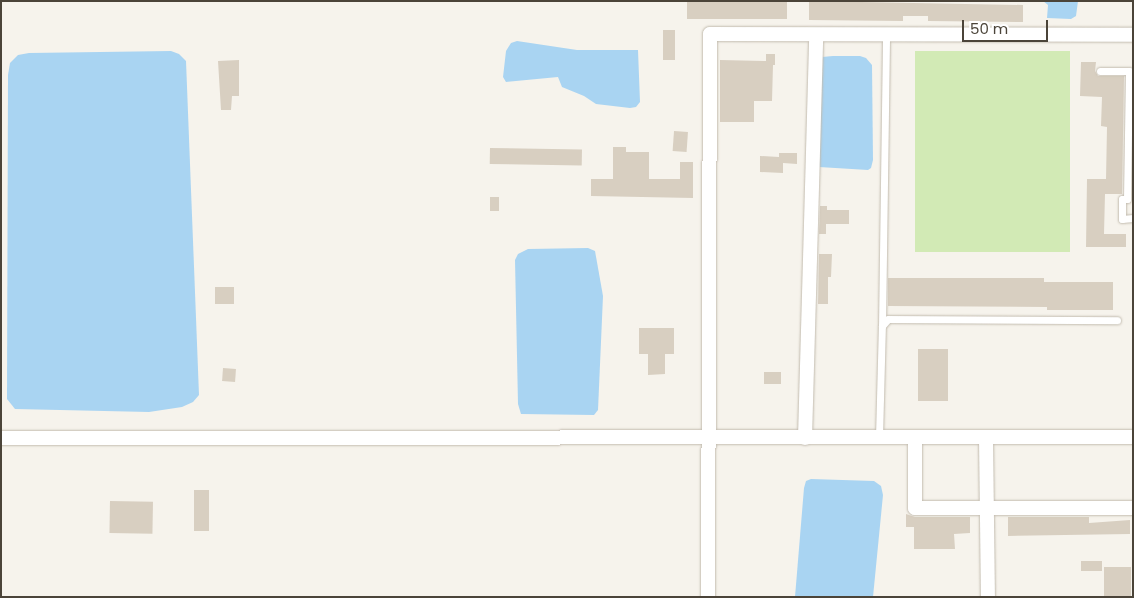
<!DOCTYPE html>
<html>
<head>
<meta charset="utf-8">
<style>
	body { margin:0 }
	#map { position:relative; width:1134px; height:598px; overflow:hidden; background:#f6f3ec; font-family:Poppins,sans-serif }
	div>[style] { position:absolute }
	.green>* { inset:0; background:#d2eab5; transform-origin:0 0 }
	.water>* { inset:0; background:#a9d4f2 }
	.building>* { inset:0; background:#d8cfc1; transform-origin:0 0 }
	.roads { filter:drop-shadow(0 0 1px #c2bbae) drop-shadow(0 0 1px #c2bbae) }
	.service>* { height:7px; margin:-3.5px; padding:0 3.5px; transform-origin:3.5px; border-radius:3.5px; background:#fff }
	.minor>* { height:14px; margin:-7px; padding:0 7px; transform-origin:7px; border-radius:7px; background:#fff }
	span { translate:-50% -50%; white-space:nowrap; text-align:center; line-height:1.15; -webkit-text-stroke:4.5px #fff; paint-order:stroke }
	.frame { position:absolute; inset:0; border:2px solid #4b4439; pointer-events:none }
	.scale { position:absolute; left:962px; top:20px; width:86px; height:22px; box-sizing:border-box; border:2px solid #4b4439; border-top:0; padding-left:6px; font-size:15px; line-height:18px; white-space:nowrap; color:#4b4439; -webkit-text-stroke:4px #fff; paint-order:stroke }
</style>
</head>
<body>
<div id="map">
	<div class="green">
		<div style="left:915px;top:51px;width:155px;height:201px"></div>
	</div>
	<div class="water">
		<div style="clip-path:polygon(1043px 1px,1078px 1px,1076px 16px,1071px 19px,1047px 18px,1048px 5px)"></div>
		<div style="clip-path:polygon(517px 41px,577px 50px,638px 50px,640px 102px,636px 107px,630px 108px,596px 104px,584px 96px,562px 87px,558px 77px,506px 82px,503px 77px,506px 51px,511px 43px)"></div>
		<div style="clip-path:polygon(171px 51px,179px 54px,186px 61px,199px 395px,193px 402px,182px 407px,149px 412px,15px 409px,7px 399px,8px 75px,10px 63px,18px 55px,29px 53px)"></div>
		<div style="clip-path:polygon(833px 56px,860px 56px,866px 58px,872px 65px,873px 160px,871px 168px,868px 170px,819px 167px,822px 57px)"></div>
		<div style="clip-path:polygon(588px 248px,595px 251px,603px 296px,598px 410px,594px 415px,521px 414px,518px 404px,515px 260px,518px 254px,528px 249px)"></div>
		<div style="clip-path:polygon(811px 479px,874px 481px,881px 486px,883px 495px,873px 597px,795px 597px,804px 488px,806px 481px)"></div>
	</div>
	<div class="building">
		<div style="left:687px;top:1px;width:100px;height:18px"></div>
		<div style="clip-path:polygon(809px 1px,1023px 5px,1023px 22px,928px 21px,928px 16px,903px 16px,903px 21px,809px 20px)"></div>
		<div style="left:663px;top:30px;width:12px;height:30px"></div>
		<div style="clip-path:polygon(766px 54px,775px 54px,775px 65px,773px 65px,772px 101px,754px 101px,754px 122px,720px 122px,720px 60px,766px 61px)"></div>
		<div style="clip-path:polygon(239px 60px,239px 96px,232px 96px,231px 110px,221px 110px,218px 61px)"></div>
		<div style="clip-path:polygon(1081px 62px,1096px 62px,1095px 71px,1098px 76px,1124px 76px,1122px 194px,1105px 194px,1104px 234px,1126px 234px,1126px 247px,1086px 247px,1087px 179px,1106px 179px,1107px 127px,1101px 126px,1102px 97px,1080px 96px)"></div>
		<div style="left:674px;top:131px;width:14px;height:20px;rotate:4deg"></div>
		<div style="clip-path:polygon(613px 147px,626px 147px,626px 152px,649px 152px,649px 179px,680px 179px,680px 162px,693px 162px,693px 198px,591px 196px,591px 179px,613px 179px)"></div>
		<div style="left:490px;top:148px;width:92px;height:16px;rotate:1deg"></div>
		<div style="clip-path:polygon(779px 153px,797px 153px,797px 164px,783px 163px,783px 173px,760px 172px,760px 156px,779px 157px)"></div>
		<div style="left:490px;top:197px;width:9px;height:14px"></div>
		<div style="clip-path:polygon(820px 206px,827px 206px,827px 210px,849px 210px,849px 224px,826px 224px,826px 234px,819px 234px)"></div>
		<div style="clip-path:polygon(819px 254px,832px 254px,831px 277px,828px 277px,828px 304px,818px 304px)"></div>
		<div style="clip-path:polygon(888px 278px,1044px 278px,1044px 282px,1113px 282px,1113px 310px,1047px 310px,1047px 307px,888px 306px)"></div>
		<div style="left:215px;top:287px;width:19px;height:17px"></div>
		<div style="clip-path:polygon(639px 328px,674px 328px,674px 354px,665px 354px,665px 374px,648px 375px,648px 354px,639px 354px)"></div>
		<div style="left:918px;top:349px;width:30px;height:52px"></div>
		<div style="left:223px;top:368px;width:13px;height:13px;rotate:4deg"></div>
		<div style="left:764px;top:372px;width:17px;height:12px"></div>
		<div style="left:194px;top:490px;width:15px;height:41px"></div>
		<div style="left:110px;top:501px;width:43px;height:32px;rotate:1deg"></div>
		<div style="clip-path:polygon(906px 514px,915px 517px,970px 517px,970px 533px,954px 534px,955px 549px,914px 549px,914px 527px,906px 527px)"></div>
		<div style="clip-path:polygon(1008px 517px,1089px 517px,1089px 523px,1130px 520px,1130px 534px,1008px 536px)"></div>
		<div style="left:1102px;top:561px;width:10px;height:21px;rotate:90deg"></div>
		<div style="left:1104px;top:567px;width:27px;height:30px"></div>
	</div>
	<div class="roads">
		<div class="service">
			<div style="left:1100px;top:71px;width:29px"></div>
			<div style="left:1129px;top:71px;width:128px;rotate:90.9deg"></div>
			<div style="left:1127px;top:199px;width:5px;rotate:180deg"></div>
			<div style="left:1122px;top:199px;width:20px;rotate:90deg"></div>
			<div style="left:1122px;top:219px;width:11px;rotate:-5deg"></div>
			<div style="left:882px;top:326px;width:291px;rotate:-89.2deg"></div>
			<div style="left:879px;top:437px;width:111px;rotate:-88.5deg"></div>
			<div style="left:882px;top:326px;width:9px;rotate:-49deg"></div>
			<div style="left:888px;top:319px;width:229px;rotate:0.3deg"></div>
		</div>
		<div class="minor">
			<div style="left:1px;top:438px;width:1132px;rotate:-0.05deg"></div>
			<div style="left:805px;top:438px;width:403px;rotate:-88.4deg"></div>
			<div style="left:915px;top:438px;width:70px;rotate:90deg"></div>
			<div style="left:915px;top:508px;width:218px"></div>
			<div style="left:986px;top:438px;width:159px;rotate:89.3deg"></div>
			<div style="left:708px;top:597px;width:563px;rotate:-89.8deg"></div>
			<div style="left:710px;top:34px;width:423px;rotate:0.1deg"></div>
		</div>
	</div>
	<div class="frame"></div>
	<div class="scale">50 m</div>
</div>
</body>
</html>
